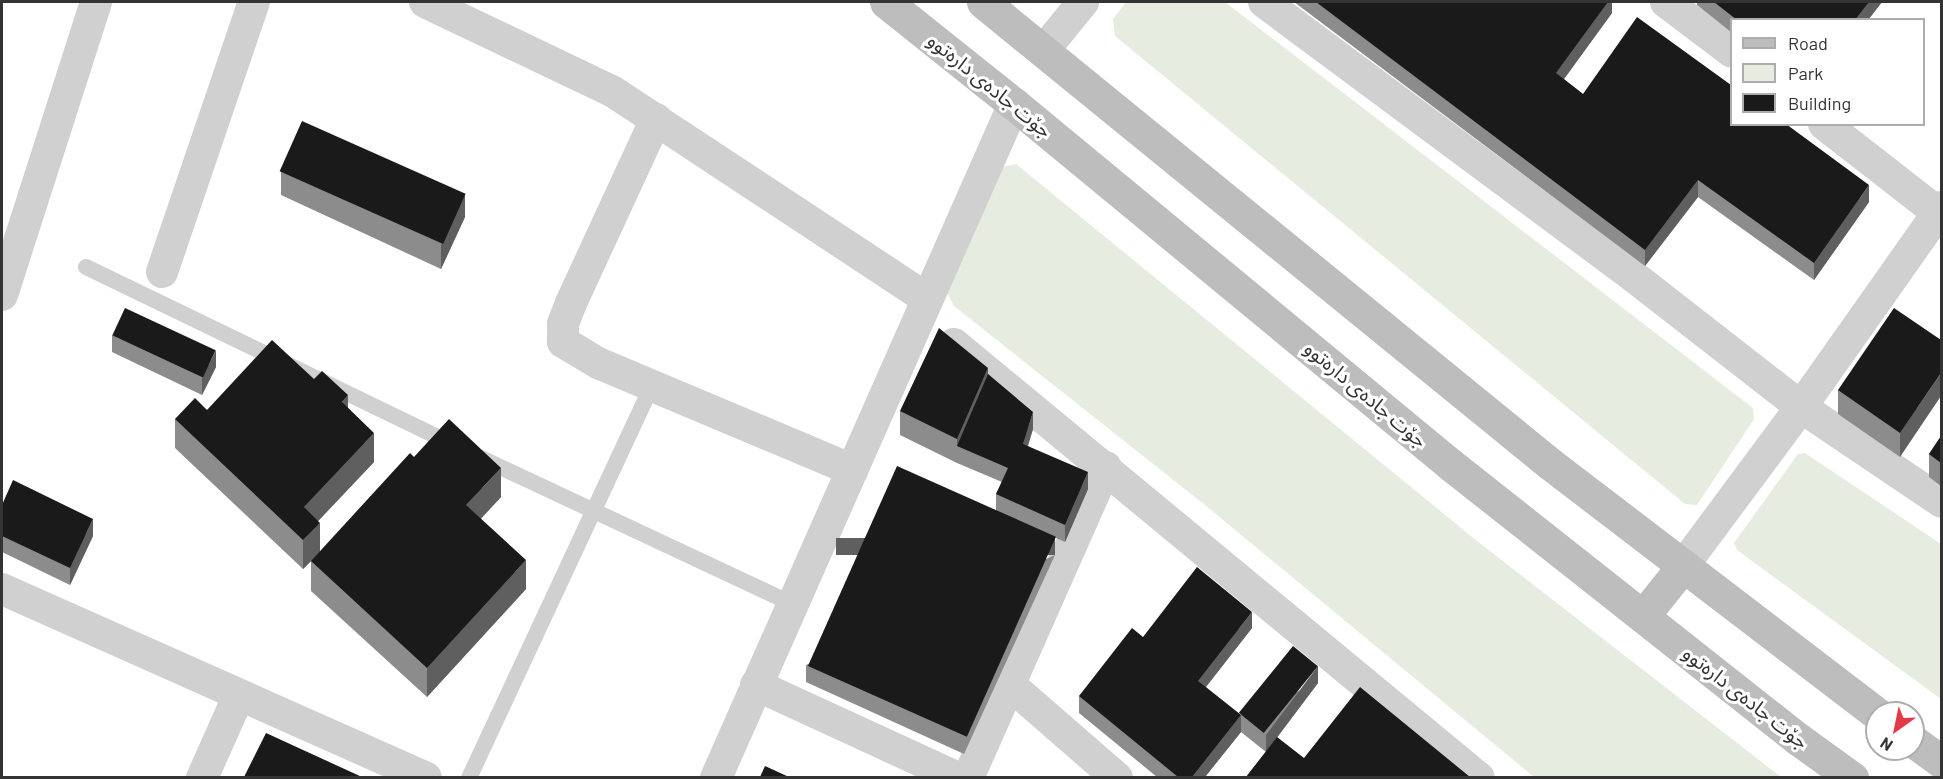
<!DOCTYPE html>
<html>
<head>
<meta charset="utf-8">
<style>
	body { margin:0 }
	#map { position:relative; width:1943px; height:779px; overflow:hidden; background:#fff; font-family:Barlow,"Noto Sans Arabic",sans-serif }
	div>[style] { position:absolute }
	.green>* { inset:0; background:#e6ecdf }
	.service>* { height:16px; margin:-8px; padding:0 8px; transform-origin:8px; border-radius:8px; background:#d0d0d0 }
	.minor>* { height:32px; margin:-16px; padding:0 16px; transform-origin:16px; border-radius:16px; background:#d0d0d0 }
	.secondary>* { height:33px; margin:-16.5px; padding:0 16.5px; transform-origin:16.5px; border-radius:16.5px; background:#bdbdbd }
	.wall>* { inset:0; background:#8c8c8c }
	.shaded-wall>* { inset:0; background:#5f5f5f; transform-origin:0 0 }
	.building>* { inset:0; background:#1a1a1a; transform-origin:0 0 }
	span { translate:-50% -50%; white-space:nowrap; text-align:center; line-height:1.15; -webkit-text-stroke:6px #fff; paint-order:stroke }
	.street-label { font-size:20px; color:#333 }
	.frame { position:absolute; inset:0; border:3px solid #333; pointer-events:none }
	.legend { position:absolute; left:1730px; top:18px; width:195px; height:108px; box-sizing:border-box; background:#fff; border:2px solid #adadad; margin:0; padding:8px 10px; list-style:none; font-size:18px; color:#333 }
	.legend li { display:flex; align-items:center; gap:12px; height:30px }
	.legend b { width:30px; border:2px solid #adadad }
	.north { position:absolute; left:1865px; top:701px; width:60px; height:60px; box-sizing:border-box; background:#fff; border:2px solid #adadad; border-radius:50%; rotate:213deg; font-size:16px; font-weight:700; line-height:24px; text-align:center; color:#333 }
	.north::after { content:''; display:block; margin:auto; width:21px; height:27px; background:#e63946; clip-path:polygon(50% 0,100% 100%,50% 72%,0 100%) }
</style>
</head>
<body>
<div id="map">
	<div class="green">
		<div style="clip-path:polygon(1126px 2px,1225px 2px,1753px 408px,1754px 419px,1697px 505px,1685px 504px,1115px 36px,1113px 19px)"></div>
		<div style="clip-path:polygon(1016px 164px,1477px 541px,1781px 777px,1534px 777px,1205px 505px,954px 306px,947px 293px,1002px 167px)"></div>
		<div style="clip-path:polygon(1805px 453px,1941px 544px,1941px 699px,1737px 550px,1734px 543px,1798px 454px)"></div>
	</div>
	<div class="service">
		<div style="left:86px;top:267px;width:407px;rotate:25.8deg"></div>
		<div style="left:481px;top:458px;width:344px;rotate:25.1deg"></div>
		<div style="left:469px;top:778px;width:434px;rotate:-65deg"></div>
	</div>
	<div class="minor">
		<div style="left:425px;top:2px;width:207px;rotate:25.5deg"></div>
		<div style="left:612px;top:91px;width:377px;rotate:33.4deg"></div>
		<div style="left:1264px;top:2px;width:448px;rotate:36.6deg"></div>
		<div style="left:1624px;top:269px;width:224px;rotate:37.9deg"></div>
		<div style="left:1801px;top:407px;width:170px;rotate:34deg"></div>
		<div style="left:1666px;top:2px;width:83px;rotate:37.1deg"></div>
		<div style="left:1044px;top:50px;width:62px;rotate:-50.9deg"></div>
		<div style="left:656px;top:119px;width:203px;rotate:114.8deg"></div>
		<div style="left:571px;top:303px;width:22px;rotate:111deg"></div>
		<div style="left:563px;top:324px;width:18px;rotate:90deg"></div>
		<div style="left:563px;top:342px;width:41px;rotate:31deg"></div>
		<div style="left:598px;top:363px;width:276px;rotate:22.8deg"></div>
		<div style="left:1824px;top:124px;width:150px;rotate:37.9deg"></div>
		<div style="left:162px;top:272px;width:285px;rotate:-71.2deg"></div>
		<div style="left:2px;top:295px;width:308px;rotate:-72.2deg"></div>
		<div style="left:954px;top:344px;width:681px;rotate:39.58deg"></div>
		<div style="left:1683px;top:566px;width:198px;rotate:-53.4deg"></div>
		<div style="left:1801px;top:407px;width:245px;rotate:-54.8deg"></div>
		<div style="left:2px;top:589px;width:464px;rotate:24deg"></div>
		<div style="left:1009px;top:684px;width:143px;rotate:41deg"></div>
		<div style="left:756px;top:685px;width:222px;rotate:24.7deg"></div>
		<div style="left:202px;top:778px;width:91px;rotate:-66deg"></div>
		<div style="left:716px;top:778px;width:737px;rotate:-66.15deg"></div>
		<div style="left:968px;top:778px;width:340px;rotate:-66.1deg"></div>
	</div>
	<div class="secondary">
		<div style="left:886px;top:2px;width:164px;rotate:38.6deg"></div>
		<div style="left:1014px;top:104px;width:567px;rotate:39.56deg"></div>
		<div style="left:1451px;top:465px;width:442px;rotate:38.3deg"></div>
		<div style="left:1798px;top:739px;width:67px;rotate:35.8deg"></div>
		<div style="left:983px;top:2px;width:730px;rotate:39.16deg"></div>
		<div style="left:1549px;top:463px;width:413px;rotate:37.4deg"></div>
		<div style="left:1643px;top:616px;width:64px;rotate:-51.3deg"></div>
		<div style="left:1913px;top:741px;width:36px;rotate:36deg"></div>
	</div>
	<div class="wall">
		<div style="clip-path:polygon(1294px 2px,1612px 2px,1612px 13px,1564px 79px,1583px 94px,1869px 202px,1814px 280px,1698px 197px,1645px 266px)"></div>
		<div style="clip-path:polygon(1697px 2px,1882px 2px,1868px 20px,1731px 20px,1731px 32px,1697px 5px)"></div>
		<div style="clip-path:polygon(281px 172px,465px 217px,441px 269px,281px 195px)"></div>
		<div style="clip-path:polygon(112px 335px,216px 367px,202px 395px,112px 352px)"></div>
		<div style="clip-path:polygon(1941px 340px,1900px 457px,1838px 414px,1838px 390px)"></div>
		<div style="clip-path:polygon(988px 374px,1033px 429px,1028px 446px,1088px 489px,1065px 542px,996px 511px,996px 494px,1002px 482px,957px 463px,900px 435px,900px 411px)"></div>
		<div style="clip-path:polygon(314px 379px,348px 408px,374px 462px,318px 521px,320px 552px,414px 457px,501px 497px,481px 519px,526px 589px,427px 697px,311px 591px,311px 561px,317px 555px,303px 569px,175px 448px,175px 419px)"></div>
		<div style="clip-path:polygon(1941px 436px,1941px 486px,1929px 477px,1929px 454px)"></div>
		<div style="clip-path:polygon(2px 505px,93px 536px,70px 585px,2px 552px)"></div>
		<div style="clip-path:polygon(1055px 555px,964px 754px,806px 682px,806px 665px)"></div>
		<div style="clip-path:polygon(1252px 628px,1206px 687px,1241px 715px,1318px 683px,1269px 748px,1304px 758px,1470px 777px,1246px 777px,1266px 752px,1241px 732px,1205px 777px,1157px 777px,1079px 713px,1079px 696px,1143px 637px)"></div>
	</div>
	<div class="shaded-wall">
		<div style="clip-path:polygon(1608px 2px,1612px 2px,1612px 13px,1556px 90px,1556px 73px)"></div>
		<div style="clip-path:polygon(1869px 2px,1882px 2px,1868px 20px,1855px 20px)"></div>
		<div style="clip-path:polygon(1698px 180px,1698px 197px,1645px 266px,1645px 250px)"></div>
		<div style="clip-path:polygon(1869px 185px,1869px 202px,1814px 280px,1814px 263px)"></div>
		<div style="clip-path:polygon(465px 194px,465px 217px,441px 269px,441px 245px)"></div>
		<div style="clip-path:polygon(216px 350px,216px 367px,202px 395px,202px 379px)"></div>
		<div style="clip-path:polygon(988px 368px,988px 391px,957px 446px,957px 439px)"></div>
		<div style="clip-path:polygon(1941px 373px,1941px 396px,1900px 457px,1900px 433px)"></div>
		<div style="clip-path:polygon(348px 395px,348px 424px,342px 402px)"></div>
		<div style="clip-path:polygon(1033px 412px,1033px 429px,1023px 461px,1023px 444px)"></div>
		<div style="clip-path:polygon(374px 433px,374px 462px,304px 536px,304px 507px)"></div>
		<div style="clip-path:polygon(501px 468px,501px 497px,466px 534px,466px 505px)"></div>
		<div style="clip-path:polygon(1088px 472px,1088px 489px,1065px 542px,1065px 525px)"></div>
		<div style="clip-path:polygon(93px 519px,93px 536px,70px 585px,70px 568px)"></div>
		<div style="clip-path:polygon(320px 523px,320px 552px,303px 569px,303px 540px)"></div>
		<div style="left:1055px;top:538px;width:17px;height:219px;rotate:90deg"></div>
		<div style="clip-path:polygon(526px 560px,526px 589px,427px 697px,427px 668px)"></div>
		<div style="clip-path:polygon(1252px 612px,1252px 628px,1198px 697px,1198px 681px)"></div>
		<div style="clip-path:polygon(1318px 666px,1318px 683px,1266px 752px,1266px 735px)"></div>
		<div style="clip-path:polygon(1241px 715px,1241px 732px,1205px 777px,1192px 777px)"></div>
	</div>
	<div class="building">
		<div style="clip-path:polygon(1316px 2px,1608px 2px,1556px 73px,1583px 94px,1637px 17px,1731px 85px,1731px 124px,1786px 124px,1869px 185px,1814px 263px,1698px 180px,1645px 250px)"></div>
		<div style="clip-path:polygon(1714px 2px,1869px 2px,1855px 20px,1737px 20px)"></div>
		<div style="left:302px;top:121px;width:179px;height:55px;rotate:24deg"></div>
		<div style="left:125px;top:308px;width:100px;height:30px;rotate:25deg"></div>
		<div style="clip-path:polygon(1894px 308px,1941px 340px,1941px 373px,1900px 433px,1838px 390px)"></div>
		<div style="clip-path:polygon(939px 328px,988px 368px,957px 439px,900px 411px)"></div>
		<div style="clip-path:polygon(272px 340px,314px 379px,322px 371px,348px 395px,342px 402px,374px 433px,304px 507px,320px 523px,303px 540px,175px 419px,195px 398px,207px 410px)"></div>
		<div style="clip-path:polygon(988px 374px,1033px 412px,1023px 444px,1088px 472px,1065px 525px,996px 494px,1008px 468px,957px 446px)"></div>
		<div style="clip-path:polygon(449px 419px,501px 468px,466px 505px,526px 560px,427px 668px,311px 561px,410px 453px,414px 457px)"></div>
		<div style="clip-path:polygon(1941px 436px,1941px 463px,1929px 454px)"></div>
		<div style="left:897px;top:466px;width:174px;height:219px;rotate:24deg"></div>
		<div style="clip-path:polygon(13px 480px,93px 519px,70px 568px,2px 536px,2px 505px)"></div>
		<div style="clip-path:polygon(1197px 567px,1252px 612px,1198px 681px,1241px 715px,1192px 777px,1178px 777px,1079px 696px,1132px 628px,1143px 637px)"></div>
		<div style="left:1293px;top:646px;width:32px;height:86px;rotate:39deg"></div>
		<div style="clip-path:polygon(1360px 687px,1470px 777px,1246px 777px,1277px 737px,1304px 758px)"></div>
		<div style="clip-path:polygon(266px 733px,362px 777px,244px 777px)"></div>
		<div style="clip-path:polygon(765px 766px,789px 777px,760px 777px)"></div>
	</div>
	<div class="street-label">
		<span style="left:990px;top:85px;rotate:39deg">جۆت جادەی دارەتوو</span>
		<span style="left:1366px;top:394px;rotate:40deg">جۆت جادەی دارەتوو</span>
		<span style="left:1746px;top:697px;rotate:38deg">جۆت جادەی دارەتوو</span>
	</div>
	<div class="frame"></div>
	<ul class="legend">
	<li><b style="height:8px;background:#bdbdbd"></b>Road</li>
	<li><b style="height:16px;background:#e6ecdf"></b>Park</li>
	<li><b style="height:16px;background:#1a1a1a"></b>Building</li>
	</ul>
	<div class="north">N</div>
</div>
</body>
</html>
